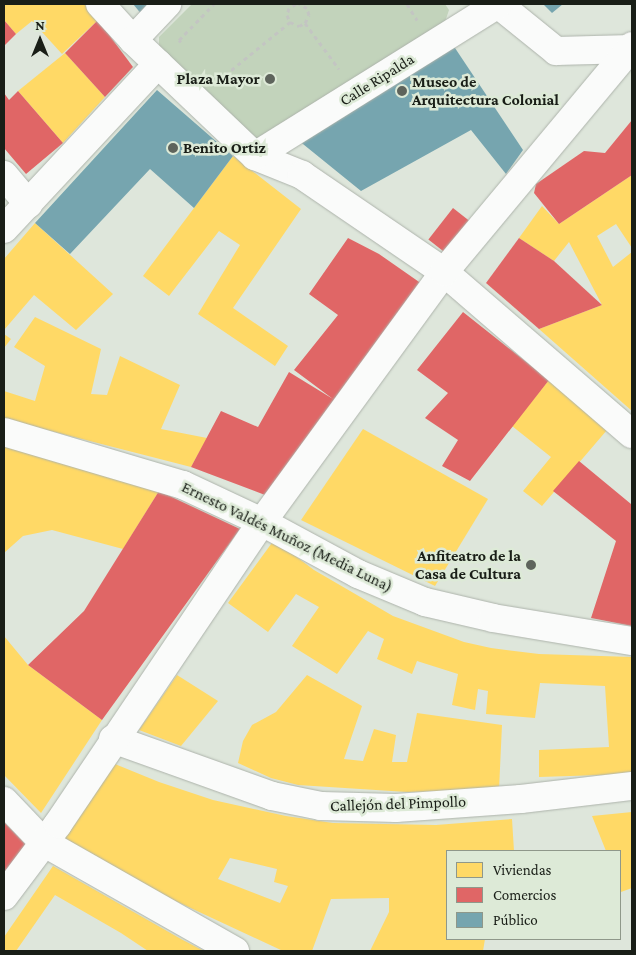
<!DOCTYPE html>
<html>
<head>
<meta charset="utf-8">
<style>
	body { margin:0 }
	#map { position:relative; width:636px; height:955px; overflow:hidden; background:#dee6db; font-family:"Crimson Pro",serif }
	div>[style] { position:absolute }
	.green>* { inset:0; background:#c2d3bb }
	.homes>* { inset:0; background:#ffd966 }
	.shops>* { inset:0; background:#e06666; transform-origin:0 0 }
	.public>* { inset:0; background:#76a5af }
	.path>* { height:3px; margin-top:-1.5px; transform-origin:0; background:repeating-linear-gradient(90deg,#c3c5c2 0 4px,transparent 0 8px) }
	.roads { filter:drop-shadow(0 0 1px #adb3ab) drop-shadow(0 0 1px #adb3ab) }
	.minor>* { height:28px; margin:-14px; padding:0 14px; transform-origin:14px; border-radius:14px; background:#fafbfa }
	.dots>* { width:14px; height:14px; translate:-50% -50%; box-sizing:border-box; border:2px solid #ddead7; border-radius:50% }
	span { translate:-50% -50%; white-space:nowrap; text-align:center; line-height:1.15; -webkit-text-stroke:5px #ddead7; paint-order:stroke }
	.poi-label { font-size:16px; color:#191e17; font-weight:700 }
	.right { translate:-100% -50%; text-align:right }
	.left { translate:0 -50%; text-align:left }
	.street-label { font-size:16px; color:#191e17 }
	.frame { position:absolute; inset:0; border:5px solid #191e17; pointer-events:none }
	.legend { position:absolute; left:446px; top:850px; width:175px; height:90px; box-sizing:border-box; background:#ddead7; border:1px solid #8f988a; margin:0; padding:6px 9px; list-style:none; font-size:15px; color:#191e17 }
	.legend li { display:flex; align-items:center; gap:10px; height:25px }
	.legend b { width:25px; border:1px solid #8f988a }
	.north { position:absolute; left:15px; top:15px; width:50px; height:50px; -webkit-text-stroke:4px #ddead7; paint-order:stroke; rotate:0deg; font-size:14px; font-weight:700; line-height:20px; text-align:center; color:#191e17 }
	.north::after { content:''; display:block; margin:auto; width:18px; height:22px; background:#191e17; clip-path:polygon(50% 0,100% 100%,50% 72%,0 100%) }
</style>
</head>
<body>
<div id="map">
	<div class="green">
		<div style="clip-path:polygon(192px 4px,445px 4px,449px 10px,445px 22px,268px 139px,256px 139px,159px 50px,159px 37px)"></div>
	</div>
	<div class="homes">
		<div style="clip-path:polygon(4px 4px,84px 4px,98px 20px,62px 54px,32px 21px,16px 34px,4px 20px)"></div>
		<div style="clip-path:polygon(65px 53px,105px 97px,63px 143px,18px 91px)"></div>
		<div style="clip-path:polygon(233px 156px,301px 209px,233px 308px,288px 346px,275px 366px,198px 314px,240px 245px,219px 231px,169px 296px,143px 276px)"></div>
		<div style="clip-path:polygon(632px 175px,632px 248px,616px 224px,597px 236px,613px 267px,632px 252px,632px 411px,539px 329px,602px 305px,569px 242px,554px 261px,519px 238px,542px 206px,559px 224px)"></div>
		<div style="clip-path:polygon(35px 223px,113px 294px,76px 330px,34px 295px,4px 330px,4px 259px)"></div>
		<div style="clip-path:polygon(35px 317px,101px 349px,91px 394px,107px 395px,120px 356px,180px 385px,161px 429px,207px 438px,191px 467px,4px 419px,4px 391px,35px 401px,45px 366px,14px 347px)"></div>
		<div style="clip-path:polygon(4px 334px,11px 339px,4px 348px)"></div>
		<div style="clip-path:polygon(549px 380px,607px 430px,542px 506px,523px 491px,551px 457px,512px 426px)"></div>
		<div style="clip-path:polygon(363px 429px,488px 499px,435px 586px,301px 520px)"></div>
		<div style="clip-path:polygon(4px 443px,159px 491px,123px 549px,52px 530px,23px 536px,4px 553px)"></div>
		<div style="clip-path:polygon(274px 540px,314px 570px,393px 616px,464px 642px,491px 648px,539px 654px,632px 657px,632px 774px,539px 777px,539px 750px,609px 747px,605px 686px,540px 683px,535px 718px,486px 714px,488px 691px,478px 689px,475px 710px,452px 705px,458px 674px,417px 661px,412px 674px,377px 659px,384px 639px,368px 631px,337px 674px,292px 646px,319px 607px,296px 594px,268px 632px,228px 603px)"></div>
		<div style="clip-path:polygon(4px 636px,28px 665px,102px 720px,41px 813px,4px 775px)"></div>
		<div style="clip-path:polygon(177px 675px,218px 701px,181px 746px,139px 730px)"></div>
		<div style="clip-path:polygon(307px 675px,362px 706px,344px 759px,363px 761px,374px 729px,396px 735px,392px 762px,407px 762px,417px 713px,502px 725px,499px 790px,407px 792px,298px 785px,271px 778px,238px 763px,243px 741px,252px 725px,276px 712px)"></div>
		<div style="clip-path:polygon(evenodd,110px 762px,159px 782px,213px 800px,286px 816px,333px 823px,436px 825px,512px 819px,514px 851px,447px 851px,447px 939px,485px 939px,483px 951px,370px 951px,389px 912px,389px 898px,331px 899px,312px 951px,283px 951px,167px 897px,61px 839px,110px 762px,230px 858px,277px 869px,274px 882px,288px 886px,280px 903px,218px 879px,230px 858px)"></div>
		<div style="clip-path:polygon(632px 812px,632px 888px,621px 892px,620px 851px,606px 851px,592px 816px)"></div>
		<div style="clip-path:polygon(53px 866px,181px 939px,204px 951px,148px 951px,121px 933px,55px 895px,16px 951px,4px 951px,4px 937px)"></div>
	</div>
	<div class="shops">
		<div style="clip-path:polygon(4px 20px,16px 34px,4px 46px)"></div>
		<div style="clip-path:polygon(98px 20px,133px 67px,105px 97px,65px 53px)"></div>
		<div style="clip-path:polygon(18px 91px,63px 143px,26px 174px,4px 148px,4px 93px,9px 100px)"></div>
		<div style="clip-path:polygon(632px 120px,632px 175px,559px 224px,534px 193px,536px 184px,584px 151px,605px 153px)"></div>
		<div style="left:453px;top:208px;width:23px;height:40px;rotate:38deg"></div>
		<div style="clip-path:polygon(348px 238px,379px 254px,422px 284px,265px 495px,191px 467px,221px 411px,258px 427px,289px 372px,333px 399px,294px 370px,338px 315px,309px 294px)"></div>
		<div style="clip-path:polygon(519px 238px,554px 261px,602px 305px,539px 329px,486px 283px)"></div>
		<div style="clip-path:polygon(463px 312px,549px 380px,470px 481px,442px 466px,458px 440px,425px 418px,448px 393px,417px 370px)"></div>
		<div style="clip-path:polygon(579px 461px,631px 504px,632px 502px,632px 626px,591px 618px,616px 541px,553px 491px)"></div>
		<div style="clip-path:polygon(159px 491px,240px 529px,102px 720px,28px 665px,84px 611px)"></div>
		<div style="clip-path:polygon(4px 822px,27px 846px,4px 875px)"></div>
	</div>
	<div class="public">
		<div style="clip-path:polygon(133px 4px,154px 4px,143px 16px)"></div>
		<div style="clip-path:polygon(543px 4px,563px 4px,552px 13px)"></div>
		<div style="clip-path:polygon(451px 42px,523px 150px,506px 174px,471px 130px,361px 191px,298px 140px)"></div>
		<div style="clip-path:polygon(157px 90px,233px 156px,194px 208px,150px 169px,70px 254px,35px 223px)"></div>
	</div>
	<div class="path">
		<div style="left:296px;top:4px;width:8px;rotate:150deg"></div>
		<div style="left:289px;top:8px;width:7px;rotate:106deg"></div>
		<div style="left:287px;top:15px;width:8px;rotate:67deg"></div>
		<div style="left:290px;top:22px;width:10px;rotate:24deg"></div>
		<div style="left:299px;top:26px;width:7px;rotate:-27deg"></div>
		<div style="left:305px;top:23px;width:9px;rotate:-63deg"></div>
		<div style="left:309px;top:15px;width:7px;rotate:-106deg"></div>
		<div style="left:307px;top:8px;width:9px;rotate:-153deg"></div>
		<div style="left:407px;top:4px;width:19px;rotate:58deg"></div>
		<div style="left:305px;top:23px;width:57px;rotate:53.5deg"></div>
		<div style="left:181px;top:42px;width:3px;rotate:-135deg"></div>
		<div style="left:179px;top:40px;width:50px;rotate:-45.8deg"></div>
		<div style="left:219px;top:80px;width:92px;rotate:-39.2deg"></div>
	</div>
	<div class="roads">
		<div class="minor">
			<div style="left:100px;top:4px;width:49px;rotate:47.5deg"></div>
			<div style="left:133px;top:40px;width:168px;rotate:43.6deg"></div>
			<div style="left:255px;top:156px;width:51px;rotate:22deg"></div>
			<div style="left:302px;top:175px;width:172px;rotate:34.3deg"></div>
			<div style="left:444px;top:272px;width:248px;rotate:40.8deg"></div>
			<div style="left:498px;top:4px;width:75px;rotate:39deg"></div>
			<div style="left:556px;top:51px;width:76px;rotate:-1.5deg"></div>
			<div style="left:133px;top:40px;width:50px;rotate:-46.6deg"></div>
			<div style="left:255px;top:156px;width:287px;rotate:-32deg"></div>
			<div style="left:4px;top:175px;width:38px;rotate:50deg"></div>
			<div style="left:4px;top:229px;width:226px;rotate:-47deg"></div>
			<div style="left:4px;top:432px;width:187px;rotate:16.5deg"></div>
			<div style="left:183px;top:485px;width:87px;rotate:25.1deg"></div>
			<div style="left:262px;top:522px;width:109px;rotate:28.4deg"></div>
			<div style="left:358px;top:574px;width:73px;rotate:22.7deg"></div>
			<div style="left:425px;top:602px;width:70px;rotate:13.2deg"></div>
			<div style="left:493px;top:618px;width:141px;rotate:9.4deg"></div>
			<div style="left:113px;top:739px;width:169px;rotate:19.7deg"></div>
			<div style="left:272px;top:796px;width:50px;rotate:11.5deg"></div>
			<div style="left:321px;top:806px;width:75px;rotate:1.5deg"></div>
			<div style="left:396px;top:808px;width:125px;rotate:-4.1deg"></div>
			<div style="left:521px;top:799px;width:112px;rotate:-6.7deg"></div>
			<div style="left:4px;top:801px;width:57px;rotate:46.4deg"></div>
			<div style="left:43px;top:842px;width:221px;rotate:29.6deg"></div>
			<div style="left:4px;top:896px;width:90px;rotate:-53.1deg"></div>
			<div style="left:58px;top:824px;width:364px;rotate:-56deg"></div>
			<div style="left:262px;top:522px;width:309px;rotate:-53.9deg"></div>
			<div style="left:444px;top:272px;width:294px;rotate:-50.2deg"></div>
		</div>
	</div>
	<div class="dots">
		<div style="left:270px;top:79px;background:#5e645c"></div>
		<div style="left:402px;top:91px;background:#5e645c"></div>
		<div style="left:173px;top:148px;background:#5e645c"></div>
		<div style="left:531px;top:565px;background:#5e645c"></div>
	</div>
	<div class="poi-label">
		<span class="right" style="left:260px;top:79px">Plaza Mayor</span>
		<span class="left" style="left:412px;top:91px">Museo de<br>Arquitectura Colonial</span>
		<span class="left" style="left:183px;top:148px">Benito Ortiz</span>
		<span class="right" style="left:521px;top:565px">Anfiteatro de la<br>Casa de Cultura</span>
	</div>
	<div class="street-label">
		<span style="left:377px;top:80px;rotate:-32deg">Calle Ripalda</span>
		<span style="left:287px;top:537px;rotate:26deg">Ernesto Valdés Muñoz (Media Luna)</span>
		<span style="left:398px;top:804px;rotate:-2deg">Callejón del Pimpollo</span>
	</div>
	<div class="frame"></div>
	<ul class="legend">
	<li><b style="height:14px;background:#ffd966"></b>Viviendas</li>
	<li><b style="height:14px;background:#e06666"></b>Comercios</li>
	<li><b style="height:14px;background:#76a5af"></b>Público</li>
	</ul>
	<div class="north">N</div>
</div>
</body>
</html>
